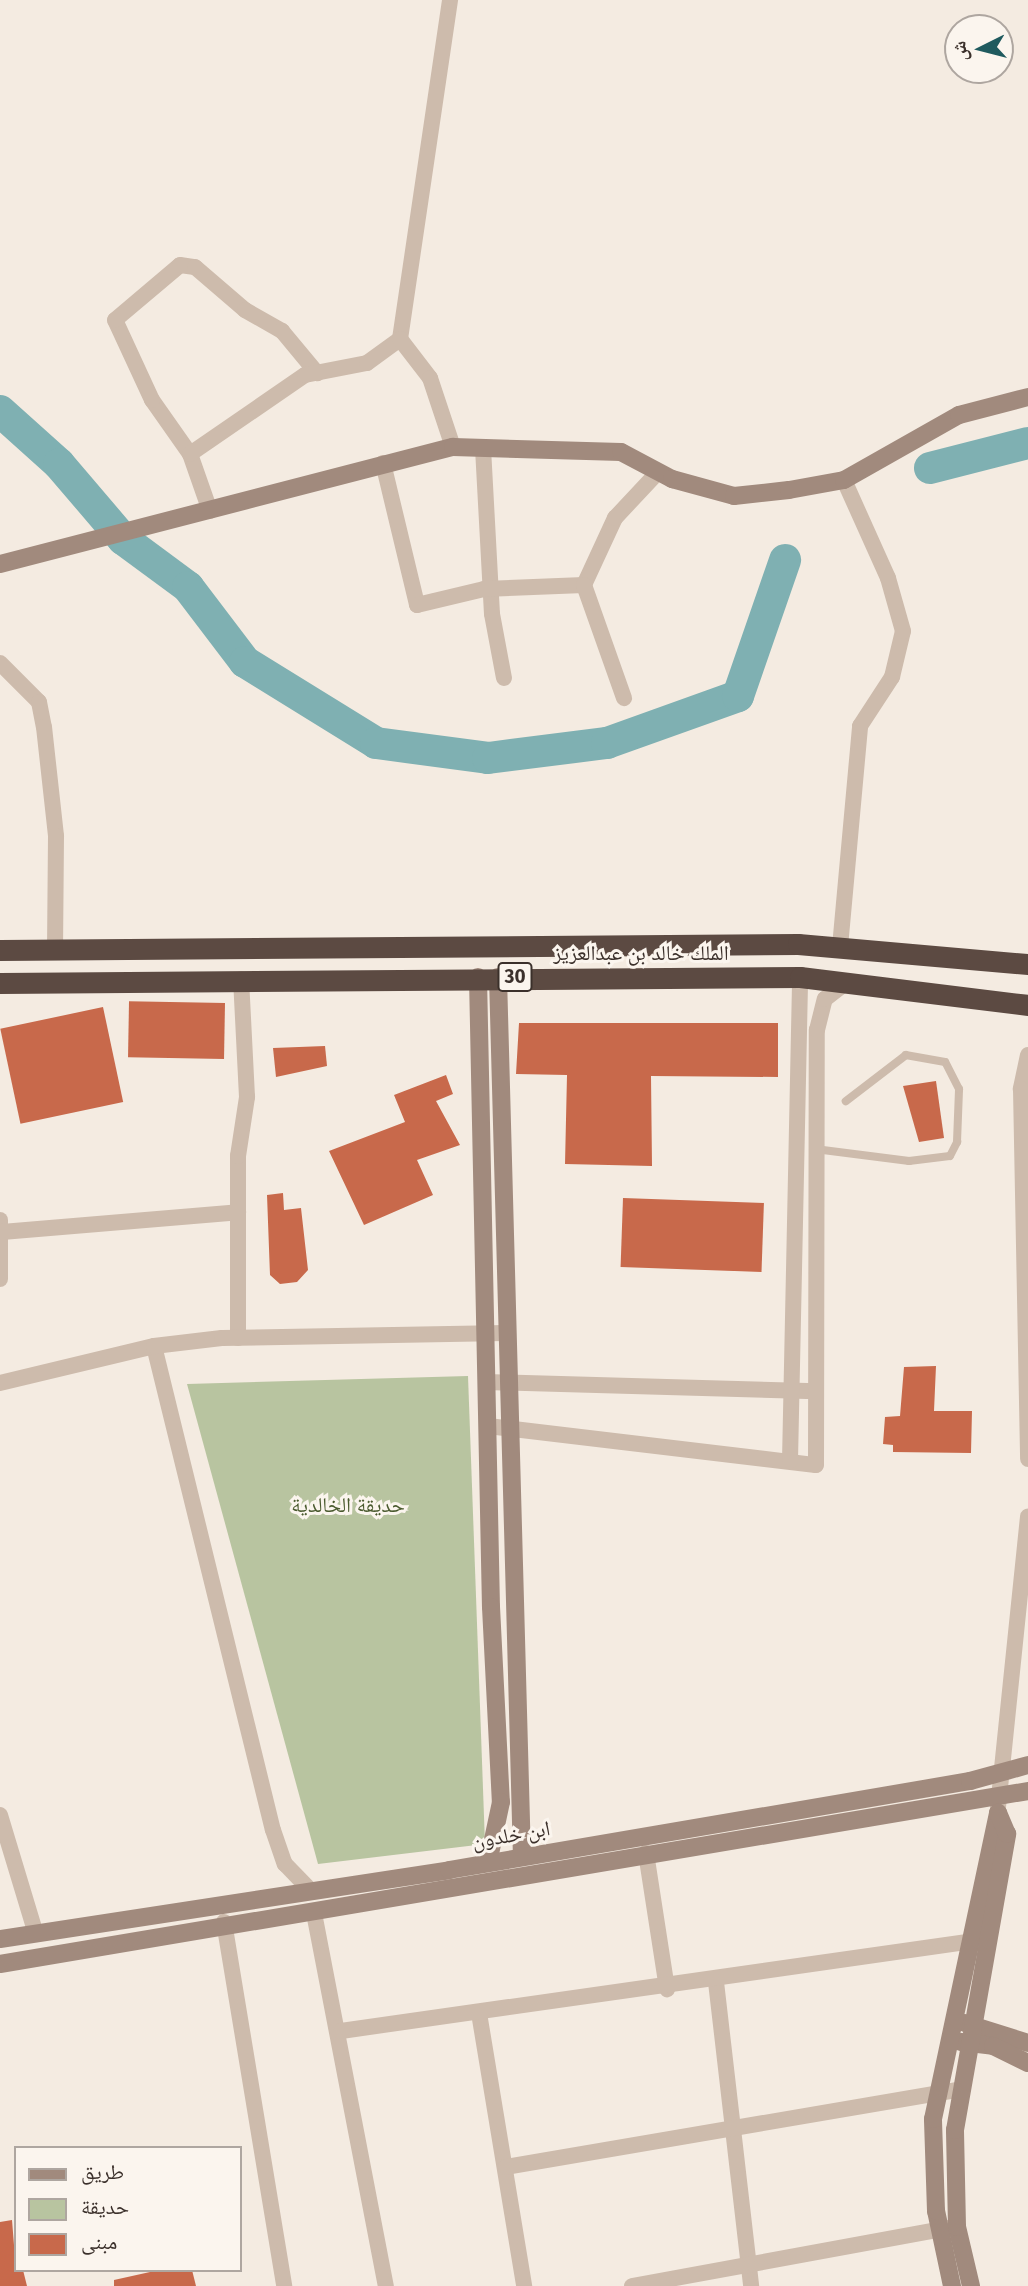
<!DOCTYPE html>
<html>
<head>
<meta charset="utf-8">
<style>
	body { margin:0 }
	#map { position:relative; width:1028px; height:2286px; overflow:hidden; background:#f4ebe1; font-family:"Fira Sans","Noto Naskh Arabic",sans-serif }
	div>[style] { position:absolute }
	.green>* { inset:0; background:#b8c4a0 }
	.river>* { height:32px; margin:-16px; padding:0 16px; transform-origin:16px; border-radius:16px; background:#7fb0b2 }
	.building>* { inset:0; background:#c8694b; transform-origin:0 0 }
	.lane>* { height:8px; margin:-4px; padding:0 4px; transform-origin:4px; border-radius:4px; background:#cdbbac }
	.street>* { height:16px; margin:-8px; padding:0 8px; transform-origin:8px; border-radius:8px; background:#cdbbac }
	.secondary>* { height:18px; margin:-9px; padding:0 9px; transform-origin:9px; border-radius:9px; background:#a18a7d }
	.highway>* { height:21px; margin:-10.5px; padding:0 10.5px; transform-origin:10.5px; border-radius:10.5px; background:#5c4a42 }
	span { translate:-50% -50%; white-space:nowrap; text-align:center; line-height:1.15; -webkit-text-stroke:6px #fbf5ee; paint-order:stroke }
	.shield-label span { padding:2px 5px; background:#fbf5ee; border:2px solid; border-radius:5px; -webkit-text-stroke-width:0 }
	.shield-label { font-size:19px; color:#3b302b; font-weight:700 }
	.street-label { font-size:21px; color:#3b302b }
	.park-label { font-size:21px; color:#4a5a2e }
	.legend { position:absolute; left:14px; top:2146px; width:228px; height:126px; box-sizing:border-box; background:#fbf5ee; border:2px solid #aea6a0; margin:0; padding:9px 12px; list-style:none; font-size:21px; color:#3b302b }
	.legend li { display:flex; align-items:center; gap:14px; height:35px }
	.legend b { width:35px; border:2px solid #aea6a0 }
	.north { position:absolute; left:944px; top:14px; width:70px; height:70px; box-sizing:border-box; background:#fbf5ee; border:2px solid #aea6a0; border-radius:50%; rotate:264deg; font-size:19px; font-weight:700; line-height:28px; text-align:center; color:#3b302b }
	.north::after { content:''; display:block; margin:auto; width:24px; height:32px; background:#1f5a5e; clip-path:polygon(50% 0,100% 100%,50% 72%,0 100%) }
</style>
</head>
<body>
<div id="map">
	<div class="green">
		<div style="clip-path:polygon(468px 1376px,485px 1844px,318px 1864px,187px 1384px)"></div>
	</div>
	<div class="river">
		<div style="left:0;top:411px;width:79px;rotate:41.9deg"></div>
		<div style="left:59px;top:464px;width:99px;rotate:49.5deg"></div>
		<div style="left:123px;top:539px;width:81px;rotate:36.4deg"></div>
		<div style="left:188px;top:587px;width:94px;rotate:52.8deg"></div>
		<div style="left:245px;top:662px;width:154px;rotate:31.7deg"></div>
		<div style="left:376px;top:743px;width:113px;rotate:7.6deg"></div>
		<div style="left:488px;top:758px;width:120px;rotate:-7.2deg"></div>
		<div style="left:607px;top:743px;width:139px;rotate:-19.7deg"></div>
		<div style="left:738px;top:696px;width:144px;rotate:-70.9deg"></div>
		<div style="left:930px;top:468px;width:101px;rotate:-14.3deg"></div>
	</div>
	<div class="building">
		<div style="left:225px;top:1003px;width:56px;height:96px;rotate:91deg"></div>
		<div style="left:103px;top:1007px;width:97px;height:105px;rotate:78deg"></div>
		<div style="clip-path:polygon(519px 1023px,778px 1023px,778px 1077px,651px 1076px,652px 1166px,565px 1164px,567px 1075px,516px 1074px)"></div>
		<div style="clip-path:polygon(325px 1046px,327px 1066px,276px 1077px,273px 1048px)"></div>
		<div style="clip-path:polygon(446px 1075px,453px 1094px,436px 1101px,460px 1145px,417px 1160px,433px 1195px,364px 1225px,329px 1151px,405px 1122px,394px 1095px)"></div>
		<div style="clip-path:polygon(936px 1081px,944px 1138px,919px 1142px,903px 1086px)"></div>
		<div style="clip-path:polygon(283px 1193px,284px 1210px,301px 1208px,308px 1270px,297px 1282px,280px 1284px,270px 1275px,267px 1195px)"></div>
		<div style="left:623px;top:1198px;width:141px;height:69px;rotate:2deg"></div>
		<div style="clip-path:polygon(936px 1366px,934px 1411px,972px 1411px,971px 1453px,893px 1452px,893px 1445px,883px 1444px,885px 1417px,900px 1416px,904px 1367px)"></div>
		<div style="clip-path:polygon(12px 2220px,16px 2270px,23px 2270px,27px 2286px,0 2286px,0 2222px)"></div>
		<div style="clip-path:polygon(159px 2270px,192px 2270px,196px 2286px,114px 2286px,114px 2280px)"></div>
	</div>
	<div class="lane">
		<div style="left:815px;top:1149px;width:95px;rotate:7.3deg"></div>
		<div style="left:909px;top:1161px;width:41px;rotate:-7deg"></div>
		<div style="left:950px;top:1156px;width:16px;rotate:-63deg"></div>
		<div style="left:957px;top:1142px;width:53px;rotate:-87.8deg"></div>
		<div style="left:959px;top:1089px;width:30px;rotate:-117deg"></div>
		<div style="left:945px;top:1062px;width:40px;rotate:-170deg"></div>
		<div style="left:906px;top:1055px;width:76px;rotate:142.5deg"></div>
	</div>
	<div class="street">
		<div style="left:400px;top:339px;width:343px;rotate:-81.6deg"></div>
		<div style="left:483px;top:448px;width:166px;rotate:86.9deg"></div>
		<div style="left:492px;top:614px;width:65px;rotate:79.4deg"></div>
		<div style="left:190px;top:454px;width:66px;rotate:-125.1deg"></div>
		<div style="left:152px;top:400px;width:88px;rotate:-114.8deg"></div>
		<div style="left:115px;top:320px;width:85px;rotate:-40.2deg"></div>
		<div style="left:180px;top:265px;width:15px;rotate:8deg"></div>
		<div style="left:195px;top:267px;width:66px;rotate:40.7deg"></div>
		<div style="left:245px;top:310px;width:43px;rotate:29.6deg"></div>
		<div style="left:282px;top:331px;width:55px;rotate:50.2deg"></div>
		<div style="left:383px;top:463px;width:146px;rotate:76.5deg"></div>
		<div style="left:417px;top:605px;width:69px;rotate:-13.4deg"></div>
		<div style="left:484px;top:589px;width:100px;rotate:-2.3deg"></div>
		<div style="left:584px;top:585px;width:74px;rotate:-65.2deg"></div>
		<div style="left:615px;top:518px;width:63px;rotate:-46.9deg"></div>
		<div style="left:210px;top:511px;width:60px;rotate:-109.3deg"></div>
		<div style="left:190px;top:454px;width:140px;rotate:-34.5deg"></div>
		<div style="left:305px;top:375px;width:63px;rotate:-11deg"></div>
		<div style="left:367px;top:363px;width:41px;rotate:-36deg"></div>
		<div style="left:400px;top:339px;width:49px;rotate:52.4deg"></div>
		<div style="left:430px;top:378px;width:73px;rotate:71.6deg"></div>
		<div style="left:584px;top:585px;width:120px;rotate:70.5deg"></div>
		<div style="left:0;top:663px;width:55px;rotate:45deg"></div>
		<div style="left:39px;top:702px;width:25px;rotate:79deg"></div>
		<div style="left:44px;top:727px;width:110px;rotate:83.7deg"></div>
		<div style="left:56px;top:836px;width:113px;rotate:90.5deg"></div>
		<div style="left:840px;top:947px;width:222px;rotate:-84.8deg"></div>
		<div style="left:860px;top:726px;width:59px;rotate:-56.9deg"></div>
		<div style="left:892px;top:677px;width:47px;rotate:-76.6deg"></div>
		<div style="left:903px;top:631px;width:55px;rotate:-105.8deg"></div>
		<div style="left:888px;top:578px;width:107px;rotate:-114.2deg"></div>
		<div style="left:1028px;top:1055px;width:35px;rotate:102deg"></div>
		<div style="left:1021px;top:1089px;width:370px;rotate:88.9deg"></div>
		<div style="left:0;top:1220px;width:59px;rotate:90deg"></div>
		<div style="left:2px;top:1232px;width:237px;rotate:-4.8deg"></div>
		<div style="left:238px;top:1338px;width:182px;rotate:-90deg"></div>
		<div style="left:238px;top:1156px;width:60px;rotate:-81.3deg"></div>
		<div style="left:247px;top:1097px;width:118px;rotate:-92.9deg"></div>
		<div style="left:154px;top:1346px;width:498px;rotate:76.2deg"></div>
		<div style="left:273px;top:1830px;width:36px;rotate:71deg"></div>
		<div style="left:285px;top:1864px;width:37px;rotate:46deg"></div>
		<div style="left:487px;top:1382px;width:329px;rotate:1.6deg"></div>
		<div style="left:0;top:1383px;width:158px;rotate:-13.5deg"></div>
		<div style="left:154px;top:1346px;width:68px;rotate:-6.7deg"></div>
		<div style="left:222px;top:1338px;width:283px;rotate:-1deg"></div>
		<div style="left:488px;top:1426px;width:330px;rotate:6.8deg"></div>
		<div style="left:816px;top:1465px;width:435px;rotate:-89.9deg"></div>
		<div style="left:817px;top:1030px;width:32px;rotate:-76deg"></div>
		<div style="left:825px;top:999px;width:29px;rotate:-38deg"></div>
		<div style="left:790px;top:1461px;width:484px;rotate:-88.8deg"></div>
		<div style="left:998px;top:1807px;width:292px;rotate:-84.1deg"></div>
		<div style="left:0;top:1815px;width:124px;rotate:73.2deg"></div>
		<div style="left:646px;top:1853px;width:138px;rotate:81.2deg"></div>
		<div style="left:314px;top:1913px;width:380px;rotate:79.1deg"></div>
		<div style="left:224px;top:1922px;width:369px;rotate:80.6deg"></div>
		<div style="left:716px;top:1982px;width:306px;rotate:83.4deg"></div>
		<div style="left:479px;top:2013px;width:277px;rotate:80.6deg"></div>
		<div style="left:341px;top:2031px;width:645px;rotate:-8.1deg"></div>
		<div style="left:506px;top:2167px;width:461px;rotate:-9.7deg"></div>
		<div style="left:632px;top:2286px;width:326px;rotate:-10.4deg"></div>
	</div>
	<div class="secondary">
		<div style="left:0;top:564px;width:468px;rotate:-14.5deg"></div>
		<div style="left:453px;top:447px;width:168px;rotate:1.7deg"></div>
		<div style="left:621px;top:452px;width:58px;rotate:27.9deg"></div>
		<div style="left:672px;top:479px;width:64px;rotate:15.3deg"></div>
		<div style="left:734px;top:496px;width:55px;rotate:-6.2deg"></div>
		<div style="left:789px;top:490px;width:56px;rotate:-10.3deg"></div>
		<div style="left:844px;top:480px;width:132px;rotate:-29.5deg"></div>
		<div style="left:959px;top:415px;width:71px;rotate:-14.6deg"></div>
		<div style="left:478px;top:977px;width:630px;rotate:88.82deg"></div>
		<div style="left:491px;top:1607px;width:195px;rotate:87.1deg"></div>
		<div style="left:501px;top:1802px;width:62px;rotate:102deg"></div>
		<div style="left:498px;top:977px;width:879px;rotate:88.44deg"></div>
		<div style="left:0;top:1939px;width:454px;rotate:-8.7deg"></div>
		<div style="left:449px;top:1870px;width:529px;rotate:-9.69deg"></div>
		<div style="left:970px;top:1781px;width:60px;rotate:-15.4deg"></div>
		<div style="left:0;top:1964px;width:1042px;rotate:-9.55deg"></div>
		<div style="left:965px;top:2023px;width:66px;rotate:17.6deg"></div>
		<div style="left:961px;top:2042px;width:32px;rotate:7deg"></div>
		<div style="left:993px;top:2046px;width:39px;rotate:26deg"></div>
		<div style="left:952px;top:2286px;width:77px;rotate:-102deg"></div>
		<div style="left:936px;top:2211px;width:92px;rotate:-91.9deg"></div>
		<div style="left:933px;top:2119px;width:313px;rotate:-78deg"></div>
		<div style="left:971px;top:2286px;width:61px;rotate:-103.3deg"></div>
		<div style="left:957px;top:2227px;width:97px;rotate:-91.2deg"></div>
		<div style="left:955px;top:2130px;width:301px;rotate:-80deg"></div>
		<div style="left:1007px;top:1834px;width:23px;rotate:-113deg"></div>
	</div>
	<div class="highway">
		<div style="left:0;top:950px;width:798px;rotate:-0.43deg"></div>
		<div style="left:798px;top:944px;width:231px;rotate:5deg"></div>
		<div style="left:0;top:983px;width:800px;rotate:-0.43deg"></div>
		<div style="left:800px;top:977px;width:230px;rotate:7deg"></div>
	</div>
	<div class="shield-label">
		<span style="left:515px;top:977px">30</span>
	</div>
	<div class="street-label">
		<span style="left:641px;top:953px">الملك خالد بن عبدالعزيز</span>
		<span style="left:511px;top:1835px;rotate:-10deg">ابن خلدون</span>
	</div>
	<div class="park-label">
		<span style="left:348px;top:1505px">حديقة الخالدية</span>
	</div>
	<ul class="legend">
	<li><b style="height:9px;background:#a18a7d"></b>طريق</li>
	<li><b style="height:19px;background:#b8c4a0"></b>حديقة</li>
	<li><b style="height:19px;background:#c8694b"></b>مبنى</li>
	</ul>
	<div class="north">ش</div>
</div>
</body>
</html>
